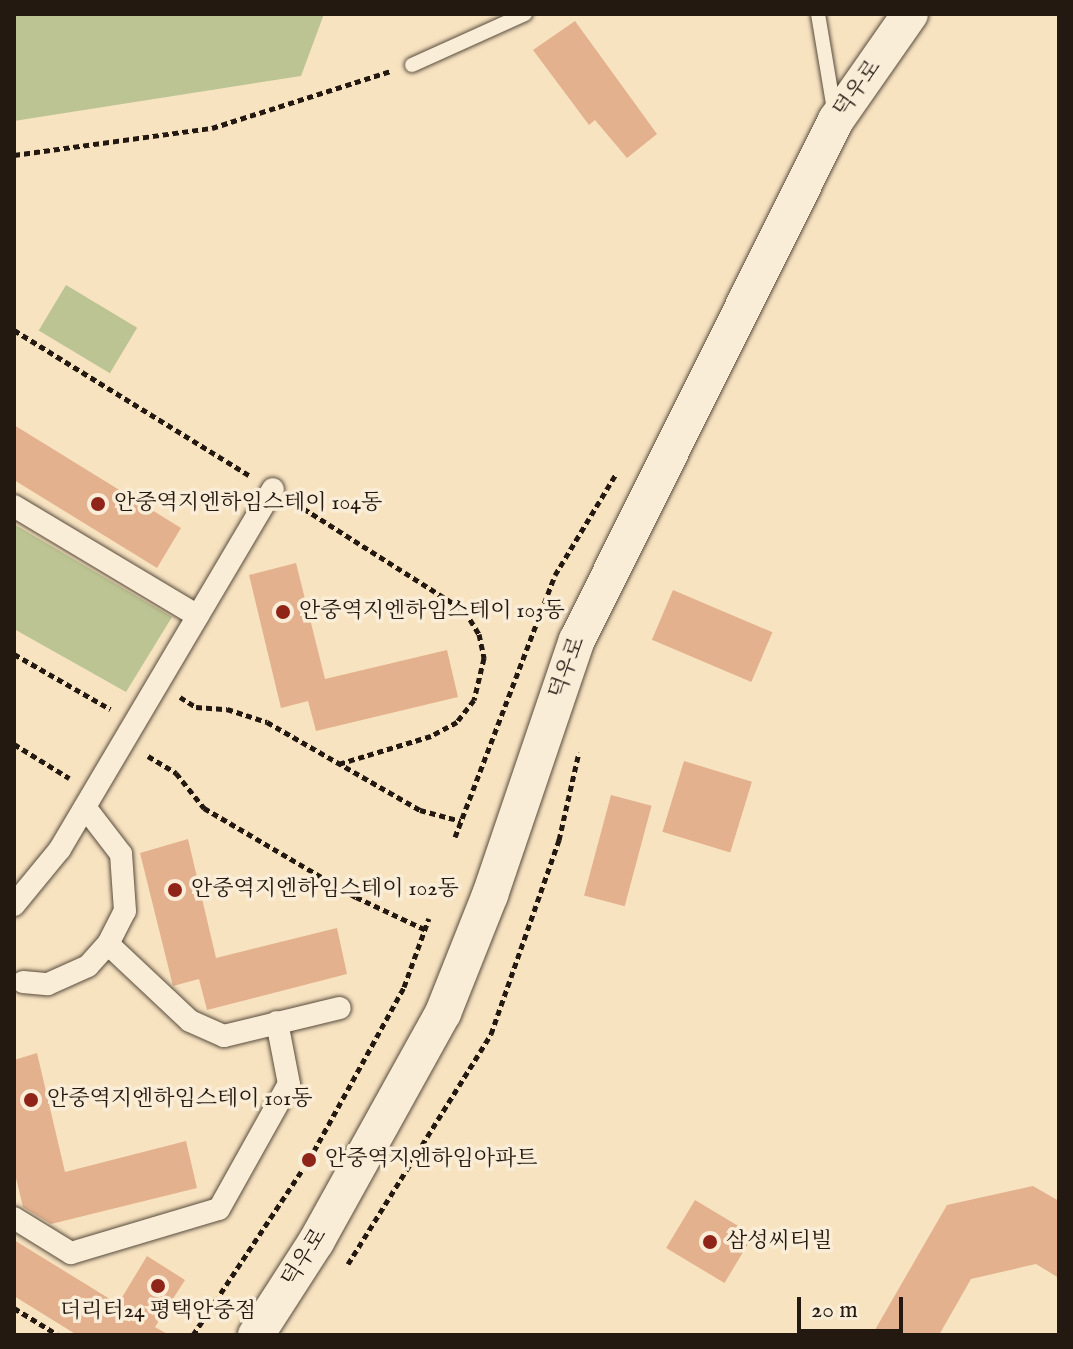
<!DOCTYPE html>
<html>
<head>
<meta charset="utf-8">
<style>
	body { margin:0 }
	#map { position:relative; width:1073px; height:1349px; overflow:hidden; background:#f8e3c1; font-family:"IM FELL English","Noto Serif KR",serif }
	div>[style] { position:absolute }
	.green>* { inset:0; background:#bcc493; transform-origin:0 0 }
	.building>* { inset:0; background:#e3b18d; transform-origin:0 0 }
	.path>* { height:5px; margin-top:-2.5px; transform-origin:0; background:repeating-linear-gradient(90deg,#231911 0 6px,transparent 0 10px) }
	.roads { filter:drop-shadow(0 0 2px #584c3d) drop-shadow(0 0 2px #584c3d) }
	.service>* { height:14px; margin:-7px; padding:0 7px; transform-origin:7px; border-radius:7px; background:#faedd7 }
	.pedestrian>* { height:22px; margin:-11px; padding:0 11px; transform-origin:11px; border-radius:11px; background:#faedd7 }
	.tertiary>* { height:36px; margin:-18px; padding:0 18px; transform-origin:18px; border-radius:18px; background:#faedd7 }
	.dots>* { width:22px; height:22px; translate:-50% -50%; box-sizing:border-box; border:4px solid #faedd7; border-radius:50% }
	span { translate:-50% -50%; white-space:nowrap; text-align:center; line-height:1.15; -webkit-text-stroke:7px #faedd7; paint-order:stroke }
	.street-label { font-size:22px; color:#231911 }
	.poi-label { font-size:22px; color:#231911 }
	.left { translate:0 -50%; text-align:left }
	.frame { position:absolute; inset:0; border:16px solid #231911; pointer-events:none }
	.scale { position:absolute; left:797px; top:1297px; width:106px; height:36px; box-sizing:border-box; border:4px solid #231911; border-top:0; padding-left:10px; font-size:24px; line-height:28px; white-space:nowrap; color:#231911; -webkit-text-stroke:6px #faedd7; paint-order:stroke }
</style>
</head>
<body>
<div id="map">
	<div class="green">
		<div style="clip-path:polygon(14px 14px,324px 14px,301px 76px,14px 121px)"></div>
		<div style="left:66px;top:285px;width:83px;height:53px;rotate:31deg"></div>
		<div style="clip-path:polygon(14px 524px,172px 617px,126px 692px,14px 629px)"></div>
	</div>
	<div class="building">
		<div style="clip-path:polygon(575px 21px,657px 134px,627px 158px,595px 120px,589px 125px,533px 50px)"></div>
		<div style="clip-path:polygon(14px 425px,181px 528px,157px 568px,14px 480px)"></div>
		<div style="clip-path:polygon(296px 563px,325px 679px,447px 650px,458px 697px,316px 731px,308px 701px,281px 708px,249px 575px)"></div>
		<div style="left:673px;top:590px;width:108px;height:54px;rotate:23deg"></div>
		<div style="left:684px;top:761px;width:71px;height:74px;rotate:17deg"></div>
		<div style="left:611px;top:795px;width:42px;height:104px;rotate:15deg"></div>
		<div style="clip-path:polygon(188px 839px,216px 958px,337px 928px,347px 974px,207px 1010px,199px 979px,173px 986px,140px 853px)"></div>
		<div style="clip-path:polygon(37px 1053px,65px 1172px,186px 1141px,197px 1188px,51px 1224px,23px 1207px,14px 1170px,14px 1060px)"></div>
		<div style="clip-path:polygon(1033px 1186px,1059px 1201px,1059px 1278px,1036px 1264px,971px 1279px,939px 1335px,872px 1335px,947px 1205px)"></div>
		<div style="left:695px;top:1200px;width:68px;height:56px;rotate:31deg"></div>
		<div style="clip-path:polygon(14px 1240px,118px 1304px,147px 1256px,185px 1280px,155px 1327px,169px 1335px,77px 1335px,14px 1296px)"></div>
	</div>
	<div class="path">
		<div style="left:14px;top:155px;width:200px;rotate:-7.8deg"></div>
		<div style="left:212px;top:128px;width:188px;rotate:-17.7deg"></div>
		<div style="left:14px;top:330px;width:276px;rotate:31.7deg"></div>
		<div style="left:295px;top:503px;width:201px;rotate:32.4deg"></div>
		<div style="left:465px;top:611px;width:27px;rotate:59deg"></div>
		<div style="left:479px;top:634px;width:25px;rotate:78deg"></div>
		<div style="left:484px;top:658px;width:43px;rotate:103.4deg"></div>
		<div style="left:474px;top:700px;width:28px;rotate:128deg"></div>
		<div style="left:457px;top:722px;width:30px;rotate:152deg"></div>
		<div style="left:431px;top:736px;width:97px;rotate:163.2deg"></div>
		<div style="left:14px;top:654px;width:111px;rotate:29.8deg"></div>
		<div style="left:180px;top:697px;width:19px;rotate:32deg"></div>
		<div style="left:196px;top:707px;width:31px;rotate:4deg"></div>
		<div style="left:227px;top:709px;width:42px;rotate:18deg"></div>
		<div style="left:267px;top:722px;width:177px;rotate:29.9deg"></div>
		<div style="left:420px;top:810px;width:42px;rotate:15deg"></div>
		<div style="left:14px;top:744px;width:65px;rotate:31.7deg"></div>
		<div style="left:148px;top:756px;width:33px;rotate:31deg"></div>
		<div style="left:176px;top:773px;width:45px;rotate:51.3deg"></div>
		<div style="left:204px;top:808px;width:176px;rotate:30.4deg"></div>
		<div style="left:356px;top:897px;width:77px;rotate:25.2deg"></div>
		<div style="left:455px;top:837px;width:280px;rotate:-69.1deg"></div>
		<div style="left:555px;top:575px;width:118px;rotate:-58.9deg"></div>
		<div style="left:348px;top:1264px;width:271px;rotate:-58.1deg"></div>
		<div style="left:491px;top:1034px;width:206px;rotate:-70.7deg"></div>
		<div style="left:559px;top:840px;width:90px;rotate:-77.2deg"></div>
		<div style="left:14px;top:1308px;width:52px;rotate:31.5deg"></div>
		<div style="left:193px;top:1335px;width:210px;rotate:-56.5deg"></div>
		<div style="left:309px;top:1160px;width:197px;rotate:-61.2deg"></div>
		<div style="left:404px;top:987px;width:73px;rotate:-70.1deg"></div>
	</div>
	<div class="roads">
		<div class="service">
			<div style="left:818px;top:14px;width:103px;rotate:80.5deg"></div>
			<div style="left:412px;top:65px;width:124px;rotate:-24.3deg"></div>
		</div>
		<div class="pedestrian">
			<div style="left:14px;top:506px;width:214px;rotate:30.9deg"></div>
			<div style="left:14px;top:905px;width:72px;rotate:-50.6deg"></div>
			<div style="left:60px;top:849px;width:418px;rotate:-59.4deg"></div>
			<div style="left:108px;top:944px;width:112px;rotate:43.2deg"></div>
			<div style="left:190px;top:1021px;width:37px;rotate:24deg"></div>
			<div style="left:224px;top:1036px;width:119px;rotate:-13.6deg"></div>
			<div style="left:23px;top:982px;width:25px;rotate:5deg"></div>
			<div style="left:48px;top:984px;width:44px;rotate:-24.2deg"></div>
			<div style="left:88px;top:966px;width:30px;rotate:-48deg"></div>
			<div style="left:108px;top:944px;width:37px;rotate:-63deg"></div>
			<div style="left:125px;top:911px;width:57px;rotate:-94deg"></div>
			<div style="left:121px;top:854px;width:59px;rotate:-127.5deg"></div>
			<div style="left:14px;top:1218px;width:67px;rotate:31.6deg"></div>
			<div style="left:71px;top:1253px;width:154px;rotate:-16.6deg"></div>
			<div style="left:219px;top:1209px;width:143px;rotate:-60.8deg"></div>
			<div style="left:289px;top:1084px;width:63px;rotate:-101deg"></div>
		</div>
		<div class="tertiary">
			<div style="left:256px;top:1335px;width:111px;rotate:-57.2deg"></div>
			<div style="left:316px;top:1242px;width:262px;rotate:-61deg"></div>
			<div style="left:443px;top:1013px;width:127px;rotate:-68.3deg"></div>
			<div style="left:490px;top:895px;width:269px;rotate:-71.2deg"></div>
			<div style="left:577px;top:640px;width:581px;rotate:-63.52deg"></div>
			<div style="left:836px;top:120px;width:129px;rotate:-55.1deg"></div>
		</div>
	</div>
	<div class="dots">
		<div style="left:98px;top:504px;background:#8f2418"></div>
		<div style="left:283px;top:612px;background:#8f2418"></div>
		<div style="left:175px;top:890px;background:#8f2418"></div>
		<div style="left:31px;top:1100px;background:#8f2418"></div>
		<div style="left:309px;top:1160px;background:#8f2418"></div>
		<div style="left:710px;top:1242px;background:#8f2418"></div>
		<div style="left:158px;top:1286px;background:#8f2418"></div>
	</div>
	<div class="street-label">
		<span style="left:858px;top:89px;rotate:-55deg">덕우로</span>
		<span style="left:568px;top:668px;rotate:-70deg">덕우로</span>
		<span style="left:305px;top:1258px;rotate:-58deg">덕우로</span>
	</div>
	<div class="poi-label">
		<span class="left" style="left:114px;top:504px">안중역지엔하임스테이 104동</span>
		<span class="left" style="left:299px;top:612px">안중역지엔하임스테이 103동</span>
		<span class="left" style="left:191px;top:890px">안중역지엔하임스테이 102동</span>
		<span class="left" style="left:47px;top:1100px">안중역지엔하임스테이 101동</span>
		<span class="left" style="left:325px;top:1160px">안중역지엔하임아파트</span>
		<span class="left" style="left:726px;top:1242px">삼성씨티빌</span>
		<span style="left:158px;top:1312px">더리터24 평택안중점</span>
	</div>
	<div class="frame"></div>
	<div class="scale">20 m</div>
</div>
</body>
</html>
